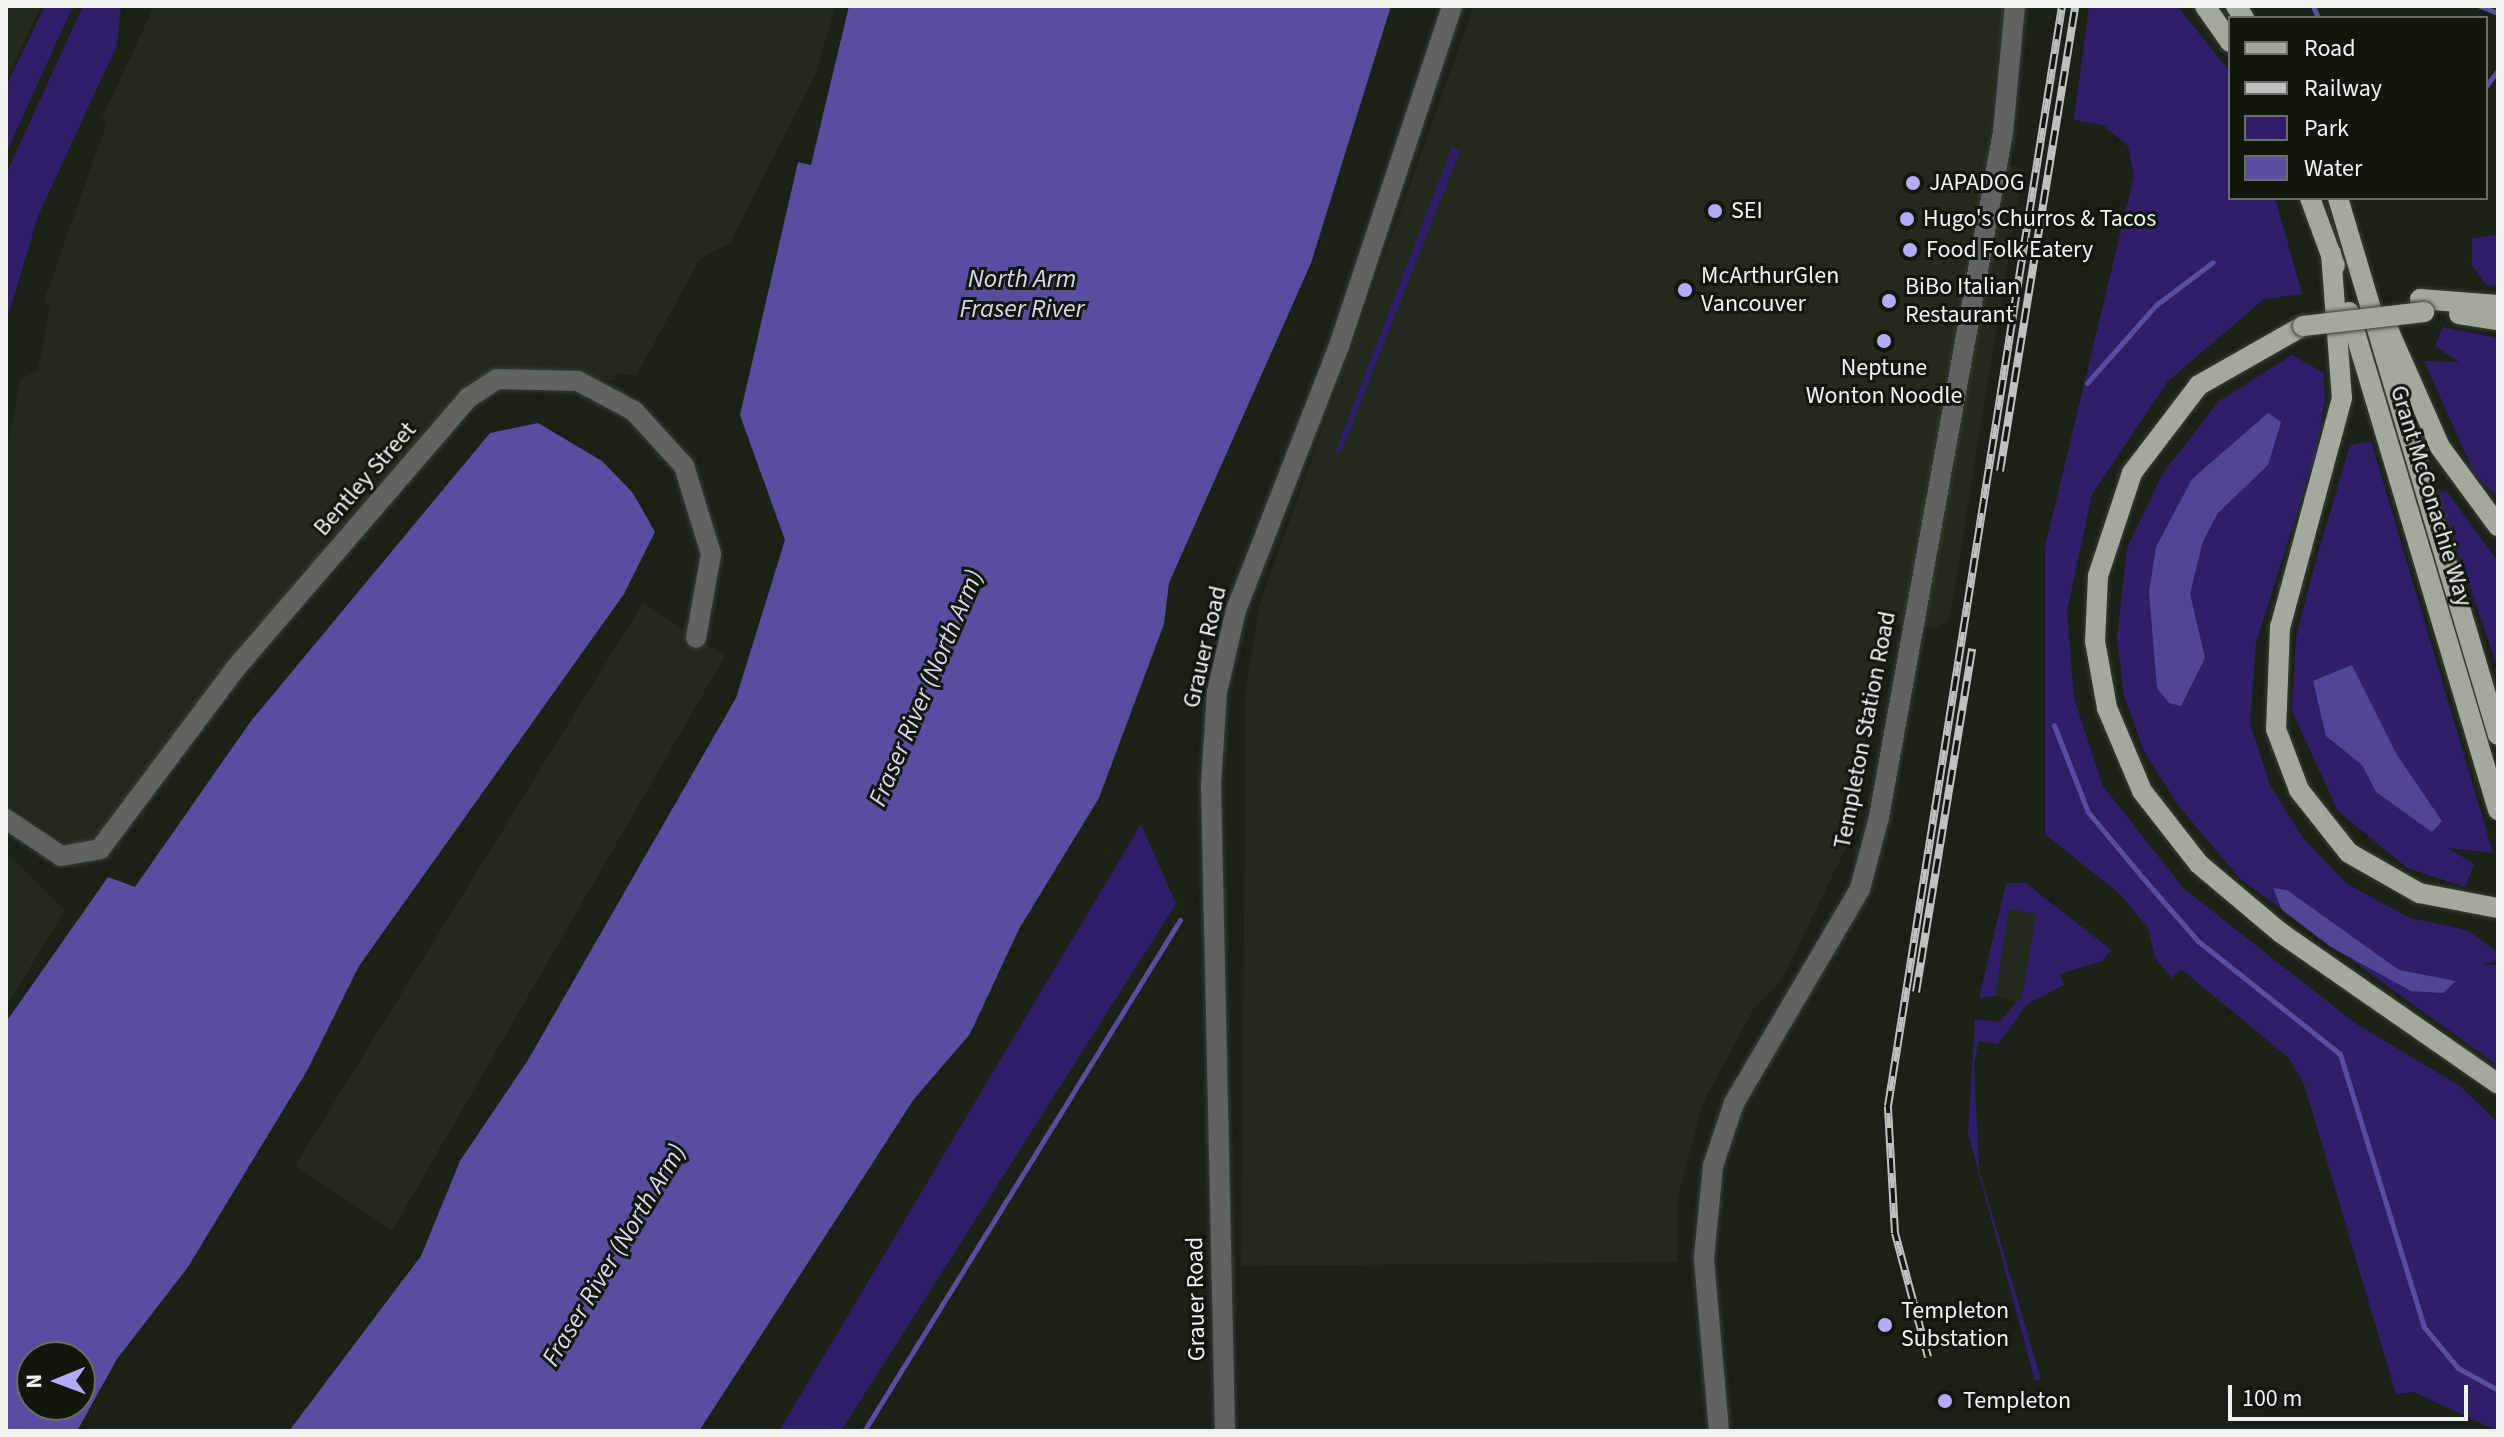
<!DOCTYPE html>
<html>
<head>
<meta charset="utf-8">
<style>
	body { margin:0 }
	#map { position:relative; width:2504px; height:1437px; overflow:hidden; background:#1b2117; font-family:"Source Sans 3",sans-serif }
	div>[style] { position:absolute }
	.built>* { inset:0; background:#222a1b }
	.green>* { inset:0; background:#2f1f69 }
	.forest>* { inset:0; background:#514696 }
	.water>* { inset:0; background:#584d9e }
	.stream>* { height:5px; margin:-2.5px; padding:0 2.5px; transform-origin:2.5px; border-radius:2.5px; background:#584d9e }
	.roads { filter:drop-shadow(0 0 2px #393f35) drop-shadow(0 0 2px #393f35) }
	.minor>* { height:20px; margin:-10px; padding:0 10px; transform-origin:10px; border-radius:10px; background:#60635e }
	.major>* { height:20px; margin:-10px; padding:0 10px; transform-origin:10px; border-radius:10px; background:#a3a99e }
	.rail>* { height:8px; margin-top:-4px; transform-origin:0; background:repeating-linear-gradient(90deg,#12170e 0 15px,#bdc2ba 0 30px); box-sizing:border-box; border-block:2px solid #bdc2ba }
	.bridges { filter:drop-shadow(0 0 2px #393f35) drop-shadow(0 0 2px #393f35) }
	.major-bridge>* { height:20px; margin:-10px; padding:0 10px; transform-origin:10px; border-radius:10px; background:#a3a99e }
	.dots>* { width:22px; height:22px; translate:-50% -50%; box-sizing:border-box; border:4px solid #12170e; border-radius:50% }
	span { translate:-50% -50%; white-space:nowrap; text-align:center; line-height:1.15; -webkit-text-stroke:6px #12170e; paint-order:stroke }
	.poi-label { font-size:24px; color:#f0f4ed }
	.left { translate:0 -50%; text-align:left }
	.street-label { font-size:24px; color:#f0f4ed }
	.water-label { font-size:26px; color:#d7d7ee; font-style:italic }
	.frame { position:absolute; inset:0; border:8px solid #f0f4ed; pointer-events:none }
	.legend { position:absolute; left:2228px; top:16px; width:260px; height:184px; box-sizing:border-box; background:#12170e; border:2px solid #6b6f67; margin:0; padding:10px 14px; list-style:none; font-size:24px; color:#f0f4ed }
	.legend li { display:flex; align-items:center; gap:16px; height:40px }
	.legend b { width:40px; border:2px solid #6b6f67 }
	.north { position:absolute; left:16px; top:1341px; width:80px; height:80px; box-sizing:border-box; background:#12170e; border:2px solid #6b6f67; border-radius:50%; rotate:269deg; font-size:22px; font-weight:700; line-height:32px; text-align:center; color:#f0f4ed }
	.north::after { content:''; display:block; margin:auto; width:28px; height:36px; background:#b2adf9; clip-path:polygon(50% 0,100% 100%,50% 72%,0 100%) }
	.scale { position:absolute; left:2228px; top:1385px; width:240px; height:36px; box-sizing:border-box; border:4px solid #f0f4ed; border-top:0; padding-left:10px; font-size:24px; line-height:28px; white-space:nowrap; color:#f0f4ed; -webkit-text-stroke:6px #12170e; paint-order:stroke }
</style>
</head>
<body>
<div id="map">
	<div class="built">
		<div style="clip-path:polygon(6px 6px,41px 6px,6px 80px)"></div>
		<div style="clip-path:polygon(154px 6px,835px 6px,816px 73px,730px 243px,700px 259px,636px 376px,616px 373px,614px 381px,578px 375px,452px 307px,571px 372px,499px 369px,468px 387px,96px 840px,73px 847px,6px 803px,6px 457px,20px 379px,38px 371px,50px 305px,44px 301px,107px 122px,102px 119px)"></div>
		<div style="clip-path:polygon(1474px 6px,2004px 6px,1986px 161px,2023px 168px,1949px 621px,1934px 628px,1885px 624px,1847px 846px,1781px 981px,1753px 1010px,1702px 1105px,1678px 1197px,1677px 1262px,1241px 1266px,1246px 687px,1259px 606px)"></div>
		<div style="clip-path:polygon(643px 603px,725px 656px,392px 1231px,295px 1166px)"></div>
		<div style="clip-path:polygon(6px 853px,65px 910px,6px 1007px)"></div>
		<div style="clip-path:polygon(2008px 890px,2060px 928px,2055px 959px,2064px 985px,2027px 1004px,1990px 995px)"></div>
	</div>
	<div class="green">
		<div style="clip-path:polygon(45px 6px,73px 6px,6px 153px,6px 86px)"></div>
		<div style="clip-path:polygon(83px 6px,121px 6px,117px 45px,38px 216px,6px 323px,6px 174px)"></div>
		<div style="clip-path:polygon(2089px 6px,2177px 6px,2230px 72px,2230px 198px,2275px 198px,2302px 294px,2264px 299px,2168px 381px,2092px 494px,2067px 611px,2074px 698px,2103px 786px,2183px 888px,2355px 1023px,2460px 1086px,2498px 1123px,2498px 1431px,2414px 1392px,2396px 1394px,2304px 1084px,2289px 1058px,2181px 969px,2172px 978px,2155px 958px,2148px 928px,2121px 895px,2045px 834px,2045px 547px,2134px 176px,2128px 146px,2103px 125px,2074px 120px)"></div>
		<div style="clip-path:polygon(1452px 146px,1460px 151px,1342px 450px,1335px 453px)"></div>
		<div style="clip-path:polygon(2498px 234px,2498px 286px,2486px 285px,2472px 265px,2472px 239px)"></div>
		<div style="clip-path:polygon(2443px 327px,2498px 338px,2498px 498px,2475px 475px,2424px 361px,2459px 362px,2435px 346px)"></div>
		<div style="clip-path:polygon(2292px 355px,2324px 373px,2325px 401px,2316px 452px,2256px 643px,2250px 723px,2270px 785px,2303px 838px,2347px 884px,2410px 918px,2467px 930px,2498px 953px,2498px 960px,2483px 965px,2498px 965px,2498px 1066px,2240px 879px,2178px 805px,2144px 751px,2124px 696px,2117px 638px,2127px 548px,2163px 473px,2219px 401px)"></div>
		<div style="clip-path:polygon(2371px 441px,2493px 853px,2448px 848px,2474px 864px,2465px 887px,2407px 868px,2338px 811px,2292px 711px,2296px 637px,2315px 563px,2350px 445px)"></div>
		<div style="clip-path:polygon(2446px 490px,2498px 562px,2498px 669px,2438px 494px)"></div>
		<div style="clip-path:polygon(1141px 824px,1176px 904px,841px 1431px,779px 1431px)"></div>
		<div style="clip-path:polygon(2006px 883px,2026px 883px,2111px 950px,2102px 961px,2060px 974px,2064px 985px,2027px 1004px,1998px 1044px,1979px 1041px,1974px 1064px,1979px 1170px,2041px 1379px,2035px 1381px,1968px 1133px,1975px 1019px,1999px 1022px,2022px 996px,2036px 914px,2009px 909px,1995px 996px,1979px 998px)"></div>
	</div>
	<div class="forest">
		<div style="clip-path:polygon(2268px 413px,2281px 422px,2268px 465px,2218px 513px,2203px 541px,2190px 594px,2205px 658px,2181px 706px,2169px 703px,2157px 688px,2149px 592px,2156px 547px,2192px 479px)"></div>
		<div style="clip-path:polygon(2352px 665px,2397px 755px,2442px 821px,2432px 832px,2376px 792px,2362px 765px,2326px 736px,2313px 681px)"></div>
		<div style="clip-path:polygon(2273px 888px,2287px 890px,2399px 970px,2456px 981px,2443px 993px,2411px 991px,2331px 947px,2282px 910px)"></div>
	</div>
	<div class="water">
		<div style="clip-path:polygon(849px 6px,1391px 6px,1311px 263px,1169px 583px,1164px 624px,1099px 798px,1019px 929px,970px 1034px,914px 1099px,699px 1431px,289px 1431px,421px 1256px,460px 1161px,528px 1060px,736px 698px,785px 540px,740px 415px,798px 162px,811px 165px)"></div>
		<div style="clip-path:polygon(evenodd,538px 423px,602px 461px,633px 493px,655px 532px,624px 594px,359px 966px,308px 1069px,188px 1267px,117px 1359px,77px 1431px,6px 1431px,6px 1022px,108px 877px,135px 887px,251px 721px,490px 433px,538px 423px,32px 1357px,80px 1357px,80px 1405px,32px 1405px,32px 1357px)"></div>
	</div>
	<div class="stream">
		<div style="left:2313px;top:6px;width:13px;rotate:67deg"></div>
		<div style="left:2480px;top:6px;width:19px;rotate:21deg"></div>
		<div style="left:2486px;top:86px;width:20px;rotate:-53deg"></div>
		<div style="left:2087px;top:383px;width:104px;rotate:-48.5deg"></div>
		<div style="left:2156px;top:305px;width:71px;rotate:-37deg"></div>
		<div style="left:2054px;top:725px;width:93px;rotate:68.7deg"></div>
		<div style="left:2088px;top:812px;width:86px;rotate:50.2deg"></div>
		<div style="left:2143px;top:878px;width:84px;rotate:48.9deg"></div>
		<div style="left:2198px;top:941px;width:181px;rotate:38.5deg"></div>
		<div style="left:2340px;top:1054px;width:286px;rotate:72.9deg"></div>
		<div style="left:2424px;top:1327px;width:53px;rotate:50.3deg"></div>
		<div style="left:2458px;top:1368px;width:46px;rotate:28.8deg"></div>
		<div style="left:864px;top:1431px;width:601px;rotate:-58.27deg"></div>
	</div>
	<div class="roads">
		<div class="minor">
			<div style="left:6px;top:819px;width:66px;rotate:33.9deg"></div>
			<div style="left:61px;top:856px;width:40px;rotate:-10deg"></div>
			<div style="left:100px;top:849px;width:225px;rotate:-53.1deg"></div>
			<div style="left:235px;top:669px;width:357px;rotate:-49.3deg"></div>
			<div style="left:468px;top:398px;width:35px;rotate:-33deg"></div>
			<div style="left:497px;top:379px;width:81px;rotate:1.4deg"></div>
			<div style="left:578px;top:381px;width:64px;rotate:28.2deg"></div>
			<div style="left:634px;top:411px;width:74px;rotate:47.7deg"></div>
			<div style="left:684px;top:466px;width:92px;rotate:72.9deg"></div>
			<div style="left:711px;top:554px;width:85px;rotate:100.1deg"></div>
			<div style="left:1225px;top:1431px;width:647px;rotate:-91.24deg"></div>
			<div style="left:1211px;top:784px;width:92px;rotate:-86.3deg"></div>
			<div style="left:1217px;top:692px;width:84px;rotate:-77deg"></div>
			<div style="left:1236px;top:610px;width:283px;rotate:-68.7deg"></div>
			<div style="left:1339px;top:346px;width:358px;rotate:-71.6deg"></div>
			<div style="left:1719px;top:1431px;width:174px;rotate:-95deg"></div>
			<div style="left:1704px;top:1258px;width:92px;rotate:-84.4deg"></div>
			<div style="left:1713px;top:1166px;width:66px;rotate:-71.6deg"></div>
			<div style="left:1734px;top:1103px;width:248px;rotate:-59.5deg"></div>
			<div style="left:1860px;top:889px;width:74px;rotate:-75.2deg"></div>
			<div style="left:1879px;top:817px;width:696px;rotate:-79.74deg"></div>
			<div style="left:2003px;top:132px;width:127px;rotate:-84.6deg"></div>
		</div>
		<div class="major">
			<div style="left:2205px;top:6px;width:44px;rotate:55.2deg"></div>
			<div style="left:2236px;top:6px;width:14px;rotate:56deg"></div>
			<div style="left:2310px;top:198px;width:72px;rotate:69.8deg"></div>
			<div style="left:2338px;top:198px;width:560px;rotate:73.41deg"></div>
			<div style="left:2331px;top:253px;width:145px;rotate:85.7deg"></div>
			<div style="left:2342px;top:398px;width:237px;rotate:105.1deg"></div>
			<div style="left:2280px;top:627px;width:102px;rotate:92.2deg"></div>
			<div style="left:2276px;top:729px;width:65px;rotate:69.3deg"></div>
			<div style="left:2299px;top:790px;width:80px;rotate:51.6deg"></div>
			<div style="left:2349px;top:853px;width:81px;rotate:29.7deg"></div>
			<div style="left:2419px;top:893px;width:80px;rotate:10.8deg"></div>
			<div style="left:2420px;top:299px;width:78px;rotate:4.4deg"></div>
			<div style="left:2349px;top:312px;width:520px;rotate:73.34deg"></div>
			<div style="left:2459px;top:314px;width:39px;rotate:9deg"></div>
			<div style="left:2303px;top:326px;width:120px;rotate:150.4deg"></div>
			<div style="left:2199px;top:385px;width:111px;rotate:127.3deg"></div>
			<div style="left:2132px;top:473px;width:108px;rotate:108.3deg"></div>
			<div style="left:2098px;top:576px;width:65px;rotate:92.6deg"></div>
			<div style="left:2095px;top:641px;width:68px;rotate:79.8deg"></div>
			<div style="left:2107px;top:708px;width:90px;rotate:67.1deg"></div>
			<div style="left:2142px;top:791px;width:93px;rotate:52deg"></div>
			<div style="left:2199px;top:864px;width:107px;rotate:40.1deg"></div>
			<div style="left:2281px;top:933px;width:264px;rotate:34.8deg"></div>
			<div style="left:2388px;top:329px;width:129px;rotate:66.2deg"></div>
			<div style="left:2440px;top:447px;width:98px;rotate:53.7deg"></div>
		</div>
	</div>
	<div class="rail">
		<div style="left:2000px;top:471px;width:471px;rotate:-80.8deg"></div>
		<div style="left:1916px;top:992px;width:348px;rotate:-80.7deg"></div>
		<div style="left:1928px;top:1357px;width:128px;rotate:-104.9deg"></div>
		<div style="left:1895px;top:1233px;width:127px;rotate:-93.2deg"></div>
		<div style="left:1888px;top:1106px;width:1114px;rotate:-81.01deg"></div>
	</div>
	<div class="bridges">
		<div class="major-bridge">
			<div style="left:2303px;top:326px;width:122px;rotate:-6.6deg"></div>
		</div>
	</div>
	<div class="dots">
		<div style="left:1913px;top:183px;background:#b2adf9"></div>
		<div style="left:1715px;top:211px;background:#b2adf9"></div>
		<div style="left:1907px;top:219px;background:#b2adf9"></div>
		<div style="left:1910px;top:250px;background:#b2adf9"></div>
		<div style="left:1685px;top:290px;background:#b2adf9"></div>
		<div style="left:1889px;top:301px;background:#b2adf9"></div>
		<div style="left:1884px;top:341px;background:#b2adf9"></div>
		<div style="left:1885px;top:1325px;background:#b2adf9"></div>
		<div style="left:1945px;top:1401px;background:#b2adf9"></div>
	</div>
	<div class="poi-label">
		<span class="left" style="left:1929px;top:183px">JAPADOG</span>
		<span class="left" style="left:1731px;top:211px">SEI</span>
		<span class="left" style="left:1923px;top:219px">Hugo's Churros &amp; Tacos</span>
		<span class="left" style="left:1926px;top:250px">Food Folk Eatery</span>
		<span class="left" style="left:1701px;top:290px">McArthurGlen<br>Vancouver</span>
		<span class="left" style="left:1905px;top:301px">BiBo Italian<br>Restaurant</span>
		<span style="left:1884px;top:382px">Neptune<br>Wonton Noodle</span>
		<span class="left" style="left:1901px;top:1325px">Templeton<br>Substation</span>
		<span class="left" style="left:1963px;top:1401px">Templeton</span>
	</div>
	<div class="street-label">
		<span style="left:365px;top:479px;rotate:-49deg">Bentley Street</span>
		<span style="left:2431px;top:496px;rotate:73deg">Grant McConachie Way</span>
		<span style="left:1205px;top:647px;rotate:-77deg">Grauer Road</span>
		<span style="left:1865px;top:730px;rotate:-79deg">Templeton Station Road</span>
		<span style="left:1196px;top:1299px;rotate:-91deg">Grauer Road</span>
	</div>
	<div class="water-label">
		<span style="left:1022px;top:294px">North Arm<br>Fraser River</span>
		<span style="left:926px;top:688px;rotate:-67deg">Fraser River (North Arm)</span>
		<span style="left:614px;top:1255px;rotate:-59deg">Fraser River (North Arm)</span>
	</div>
	<div class="frame"></div>
	<ul class="legend">
	<li><b style="height:10px;background:#a3a99e"></b>Road</li>
	<li><b style="height:10px;background:#bdc2ba"></b>Railway</li>
	<li><b style="height:22px;background:#2f1f69"></b>Park</li>
	<li><b style="height:22px;background:#584d9e"></b>Water</li>
	</ul>
	<div class="north">N</div>
	<div class="scale">100 m</div>
</div>
</body>
</html>
